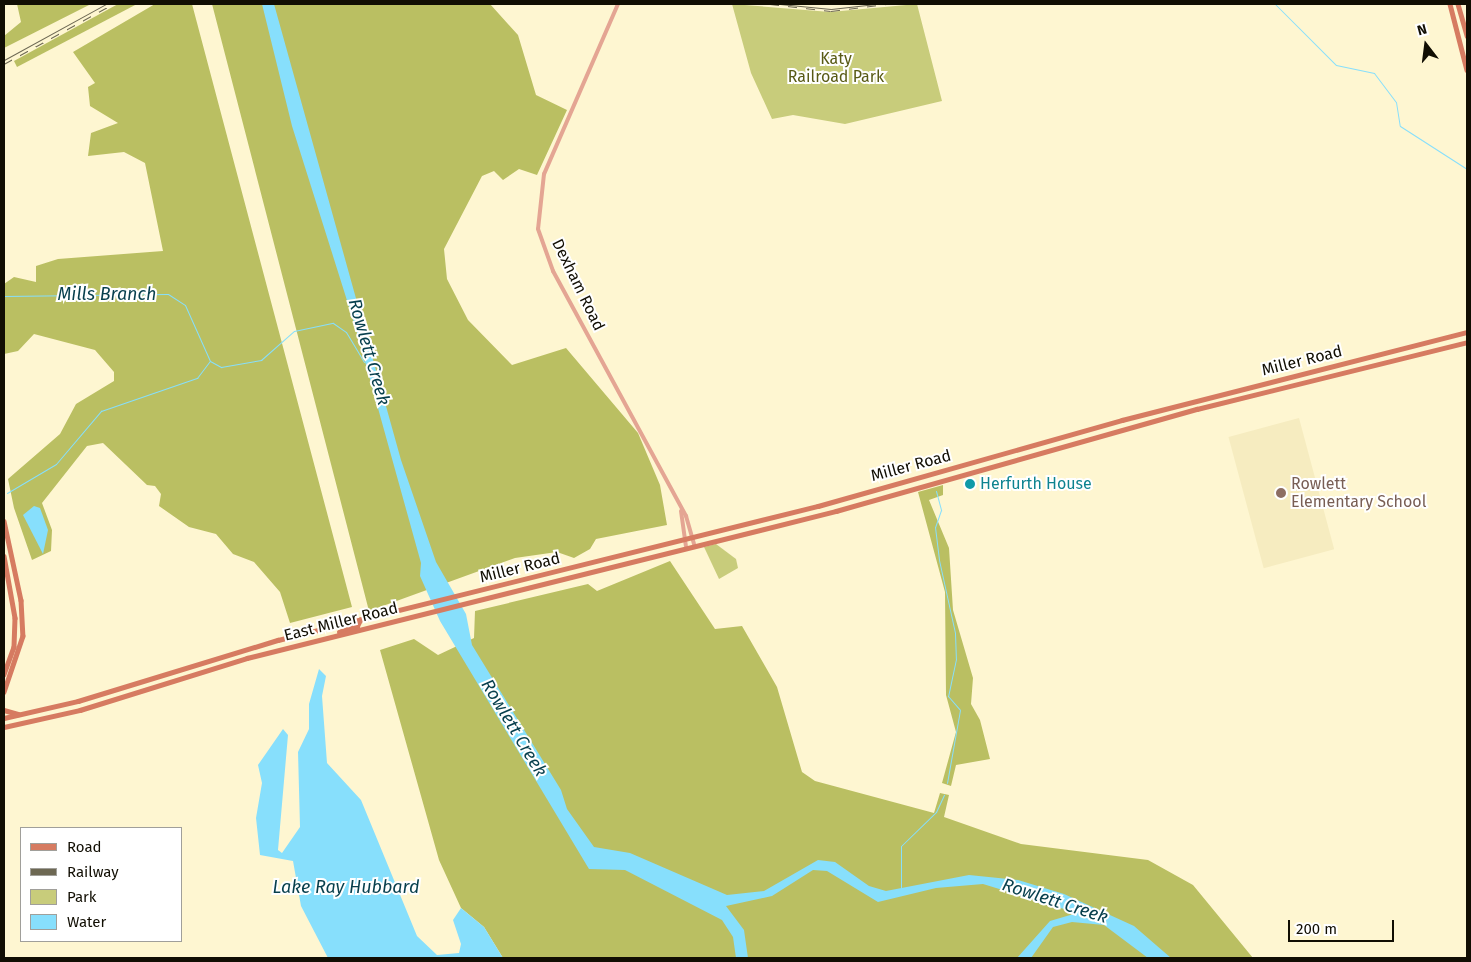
<!DOCTYPE html>
<html>
<head>
<meta charset="utf-8">
<style>
	body { margin:0 }
	#map { position:relative; width:1471px; height:962px; overflow:hidden; background:#fef6d1; font-family:"Fira Sans",sans-serif }
	div>[style] { position:absolute }
	.built>* { inset:0; background:#f6ecc0; transform-origin:0 0 }
	.green>* { inset:0; background:#c8cc7b }
	.forest>* { inset:0; background:#babf62 }
	.water>* { inset:0; background:#87dffc }
	.stream>* { height:1px; margin:-0.5px; padding:0 0.5px; transform-origin:0.5px; border-radius:0.5px; background:#87dffc }
	.tertiary>* { height:4px; margin:-2px; padding:0 2px; transform-origin:2px; border-radius:2px; background:#e4a593 }
	.secondary>* { height:4.5px; margin:-2.25px; padding:0 2.25px; transform-origin:2.25px; border-radius:2.25px; background:#d67b61 }
	.tram>* { height:1px; margin:-0.5px; padding:0 0.5px; transform-origin:0.5px; border-radius:0.5px; background:#6d6853 }
	.rail>* { height:1px; margin-top:-0.5px; transform-origin:0; background:repeating-linear-gradient(90deg,#6d6853 0 9px,transparent 0 18px) }
	.dots>* { width:14px; height:14px; translate:-50% -50%; box-sizing:border-box; border:2px solid #fff; border-radius:50% }
	span { translate:-50% -50%; white-space:nowrap; text-align:center; line-height:1.15; -webkit-text-stroke:4px #fff; paint-order:stroke }
	.park-label { font-size:16px; color:#585a15 }
	.street-label { font-size:16px; color:#110e03 }
	.culture-label { font-size:16px; color:#0d838f }
	.left { translate:0 -50%; text-align:left }
	.education-label { font-size:16px; color:#785e54 }
	.water-label { font-size:18px; color:#073f4d; font-style:italic }
	.frame { position:absolute; inset:0; border:5px solid #110e03; pointer-events:none }
	.legend { position:absolute; left:20px; top:827px; width:162px; height:115px; box-sizing:border-box; background:#fff; border:1px solid #a09f9a; margin:0; padding:6px 9px; list-style:none; font-size:15px; color:#110e03 }
	.legend li { display:flex; align-items:center; gap:10px; height:25px }
	.legend b { width:25px; border:1px solid #a09f9a }
	.north { position:absolute; left:1401px; top:20px; width:50px; height:50px; -webkit-text-stroke:4px #fff; paint-order:stroke; rotate:345deg; font-size:14px; font-weight:700; line-height:20px; text-align:center; color:#110e03 }
	.north::after { content:''; display:block; margin:auto; width:18px; height:22px; background:#110e03; clip-path:polygon(50% 0,100% 100%,50% 72%,0 100%) }
	.scale { position:absolute; left:1288px; top:920px; width:106px; height:22px; box-sizing:border-box; border:2px solid #110e03; border-top:0; padding-left:6px; font-size:15px; line-height:18px; white-space:nowrap; color:#110e03; -webkit-text-stroke:4px #fff; paint-order:stroke }
</style>
</head>
<body>
<div id="map">
	<div class="built">
		<div style="left:1299px;top:418px;width:136px;height:73px;rotate:75deg"></div>
	</div>
	<div class="green">
		<div style="clip-path:polygon(732px 4px,830px 12px,917px 4px,942px 101px,845px 124px,793px 115px,772px 119px,751px 73px)"></div>
		<div style="clip-path:polygon(716px 544px,736px 559px,738px 568px,719px 579px,704px 547px)"></div>
	</div>
	<div class="forest">
		<div style="clip-path:polygon(17px 4px,91px 4px,4px 48px,4px 36px,21px 22px)"></div>
		<div style="clip-path:polygon(118px 4px,137px 4px,17px 67px,14px 61px)"></div>
		<div style="clip-path:polygon(155px 4px,192px 4px,352px 607px,290px 623px,280px 592px,254px 562px,233px 554px,216px 534px,189px 527px,159px 506px,161px 494px,155px 486px,147px 485px,103px 443px,87px 446px,42px 503px,52px 530px,51px 551px,32px 560px,14px 508px,8px 479px,60px 434px,76px 404px,114px 381px,114px 372px,95px 350px,34px 334px,18px 351px,4px 354px,4px 284px,14px 277px,36px 282px,36px 266px,58px 259px,163px 251px,145px 163px,124px 152px,88px 156px,91px 133px,118px 123px,90px 106px,88px 87px,95px 83px,73px 52px)"></div>
		<div style="clip-path:polygon(212px 4px,490px 4px,518px 35px,536px 95px,567px 110px,537px 175px,519px 169px,503px 180px,494px 171px,482px 176px,444px 249px,447px 279px,468px 320px,512px 365px,566px 348px,638px 433px,660px 485px,667px 525px,596px 539px,590px 549px,574px 558px,557px 552px,515px 558px,369px 611px)"></div>
		<div style="clip-path:polygon(943px 485px,943px 495px,929px 500px,949px 548px,953px 610px,973px 678px,971px 704px,980px 720px,990px 759px,956px 765px,951px 786px,942px 783px,956px 732px,946px 695px,945px 592px,918px 492px)"></div>
		<div style="clip-path:polygon(670px 561px,715px 629px,742px 626px,777px 687px,802px 772px,815px 781px,934px 813px,940px 793px,949px 795px,944px 817px,1021px 844px,1148px 860px,1193px 885px,1253px 958px,503px 958px,484px 927px,461px 908px,439px 860px,380px 650px,414px 639px,438px 655px,474px 638px,475px 611px,588px 584px,597px 591px)"></div>
	</div>
	<div class="water">
		<div style="clip-path:polygon(262px 4px,274px 4px,401px 460px,436px 562px,466px 614px,472px 645px,561px 790px,567px 809px,594px 847px,630px 853px,727px 895px,764px 891px,818px 860px,835px 862px,869px 886px,886px 891px,969px 875px,1018px 880px,1064px 894px,1134px 926px,1171px 958px,1148px 958px,1104px 925px,1072px 922px,1053px 927px,1031px 958px,1017px 958px,1050px 921px,1077px 913px,983px 884px,936px 888px,878px 902px,827px 871px,813px 870px,772px 896px,726px 906px,744px 930px,748px 958px,736px 958px,733px 937px,722px 920px,625px 870px,589px 869px,440px 621px,420px 576px,421px 563px,356px 329px,292px 126px)"></div>
		<div style="clip-path:polygon(34px 506px,40px 508px,48px 530px,43px 554px,23px 515px)"></div>
		<div style="clip-path:polygon(319px 669px,326px 676px,322px 696px,327px 763px,361px 800px,417px 936px,437px 955px,459px 953px,461px 944px,453px 920px,461px 908px,484px 927px,503px 958px,328px 958px,301px 906px,293px 861px,260px 855px,256px 818px,262px 783px,258px 765px,283px 729px,288px 735px,278px 850px,282px 853px,300px 827px,298px 752px,309px 729px,309px 704px)"></div>
	</div>
	<div class="stream">
		<div style="left:1275px;top:4px;width:86px;rotate:45deg"></div>
		<div style="left:1336px;top:65px;width:39px;rotate:12deg"></div>
		<div style="left:1374px;top:73px;width:36px;rotate:53deg"></div>
		<div style="left:1396px;top:102px;width:24px;rotate:81deg"></div>
		<div style="left:1400px;top:126px;width:80px;rotate:32.7deg"></div>
		<div style="left:4px;top:296px;width:164px;rotate:-0.7deg"></div>
		<div style="left:168px;top:294px;width:20px;rotate:33deg"></div>
		<div style="left:185px;top:305px;width:61px;rotate:65.9deg"></div>
		<div style="left:210px;top:361px;width:13px;rotate:29deg"></div>
		<div style="left:221px;top:367px;width:41px;rotate:-9.9deg"></div>
		<div style="left:261px;top:360px;width:44px;rotate:-41.3deg"></div>
		<div style="left:294px;top:331px;width:40px;rotate:-12deg"></div>
		<div style="left:333px;top:323px;width:16px;rotate:35deg"></div>
		<div style="left:346px;top:332px;width:35px;rotate:59deg"></div>
		<div style="left:936px;top:491px;width:20px;rotate:75deg"></div>
		<div style="left:941px;top:510px;width:18px;rotate:109deg"></div>
		<div style="left:935px;top:527px;width:33px;rotate:83deg"></div>
		<div style="left:939px;top:560px;width:75px;rotate:77.6deg"></div>
		<div style="left:955px;top:633px;width:26px;rotate:88deg"></div>
		<div style="left:956px;top:659px;width:38px;rotate:102deg"></div>
		<div style="left:948px;top:696px;width:18px;rotate:49deg"></div>
		<div style="left:960px;top:710px;width:74px;rotate:100.1deg"></div>
		<div style="left:7px;top:493px;width:57px;rotate:-30.6deg"></div>
		<div style="left:56px;top:464px;width:70px;rotate:-49.7deg"></div>
		<div style="left:101px;top:411px;width:102px;rotate:-19deg"></div>
		<div style="left:197px;top:378px;width:21px;rotate:-53deg"></div>
		<div style="left:901px;top:888px;width:42px;rotate:-90deg"></div>
		<div style="left:901px;top:846px;width:49px;rotate:-44.2deg"></div>
		<div style="left:936px;top:812px;width:19px;rotate:-65deg"></div>
	</div>
	<div class="tertiary">
		<div style="left:618px;top:4px;width:185px;rotate:113.5deg"></div>
		<div style="left:544px;top:174px;width:55px;rotate:96.2deg"></div>
		<div style="left:538px;top:229px;width:45px;rotate:70.3deg"></div>
		<div style="left:553px;top:271px;width:279px;rotate:61.5deg"></div>
		<div style="left:686px;top:516px;width:29px;rotate:74deg"></div>
		<div style="left:681px;top:511px;width:35px;rotate:82deg"></div>
	</div>
	<div class="secondary">
		<div style="left:1450px;top:4px;width:68px;rotate:75.6deg"></div>
		<div style="left:1458px;top:4px;width:33px;rotate:74deg"></div>
		<div style="left:4px;top:521px;width:81px;rotate:77.9deg"></div>
		<div style="left:21px;top:600px;width:36px;rotate:87deg"></div>
		<div style="left:23px;top:636px;width:59px;rotate:108.7deg"></div>
		<div style="left:4px;top:556px;width:63px;rotate:79.9deg"></div>
		<div style="left:15px;top:618px;width:29px;rotate:92deg"></div>
		<div style="left:14px;top:647px;width:29px;rotate:110deg"></div>
		<div style="left:339px;top:632px;width:19px;rotate:-18deg"></div>
		<div style="left:357px;top:626px;width:7px;rotate:-63deg"></div>
		<div style="left:4px;top:710px;width:15px;rotate:16deg"></div>
		<div style="left:4px;top:718px;width:76px;rotate:-12.9deg"></div>
		<div style="left:78px;top:701px;width:209px;rotate:-17deg"></div>
		<div style="left:278px;top:640px;width:556px;rotate:-13.94deg"></div>
		<div style="left:818px;top:506px;width:316px;rotate:-15.8deg"></div>
		<div style="left:1122px;top:420px;width:356px;rotate:-14.3deg"></div>
		<div style="left:4px;top:727px;width:78px;rotate:-12.6deg"></div>
		<div style="left:80px;top:710px;width:175px;rotate:-17.3deg"></div>
		<div style="left:247px;top:658px;width:607px;rotate:-14.01deg"></div>
		<div style="left:836px;top:511px;width:375px;rotate:-15.8deg"></div>
		<div style="left:1197px;top:409px;width:278px;rotate:-13.9deg"></div>
	</div>
	<div class="tram">
		<div style="left:780px;top:4px;width:51px;rotate:5.6deg"></div>
		<div style="left:831px;top:9px;width:45px;rotate:-6.3deg"></div>
		<div style="left:4px;top:60px;width:116px;rotate:-28.8deg"></div>
	</div>
	<div class="rail">
		<div style="left:770px;top:4px;width:61px;rotate:6.5deg"></div>
		<div style="left:831px;top:11px;width:56px;rotate:-7.1deg"></div>
		<div style="left:4px;top:64px;width:124px;rotate:-28.8deg"></div>
	</div>
	<div class="dots">
		<div style="left:970px;top:484px;background:#0f9aa8"></div>
		<div style="left:1281px;top:493px;background:#8d6e63"></div>
	</div>
	<div class="park-label">
		<span style="left:836px;top:68px">Katy<br>Railroad Park</span>
	</div>
	<div class="street-label">
		<span style="left:578px;top:285px;rotate:64deg">Dexham Road</span>
		<span style="left:1302px;top:361px;rotate:-14deg">Miller Road</span>
		<span style="left:911px;top:466px;rotate:-15deg">Miller Road</span>
		<span style="left:520px;top:568px;rotate:-14deg">Miller Road</span>
		<span style="left:341px;top:622px;rotate:-14deg">East Miller Road</span>
	</div>
	<div class="culture-label">
		<span class="left" style="left:980px;top:484px">Herfurth House</span>
	</div>
	<div class="education-label">
		<span class="left" style="left:1291px;top:493px">Rowlett<br>Elementary School</span>
	</div>
	<div class="water-label">
		<span style="left:107px;top:294px">Mills Branch</span>
		<span style="left:369px;top:352px;rotate:74deg">Rowlett Creek</span>
		<span style="left:514px;top:728px;rotate:59deg">Rowlett Creek</span>
		<span style="left:346px;top:887px">Lake Ray Hubbard</span>
		<span style="left:1055px;top:901px;rotate:18deg">Rowlett Creek</span>
	</div>
	<div class="frame"></div>
	<ul class="legend">
	<li><b style="height:6px;background:#d67b61"></b>Road</li>
	<li><b style="height:6px;background:#6d6853"></b>Railway</li>
	<li><b style="height:14px;background:#c8cc7b"></b>Park</li>
	<li><b style="height:14px;background:#87dffc"></b>Water</li>
	</ul>
	<div class="north">N</div>
	<div class="scale">200 m</div>
</div>
</body>
</html>
